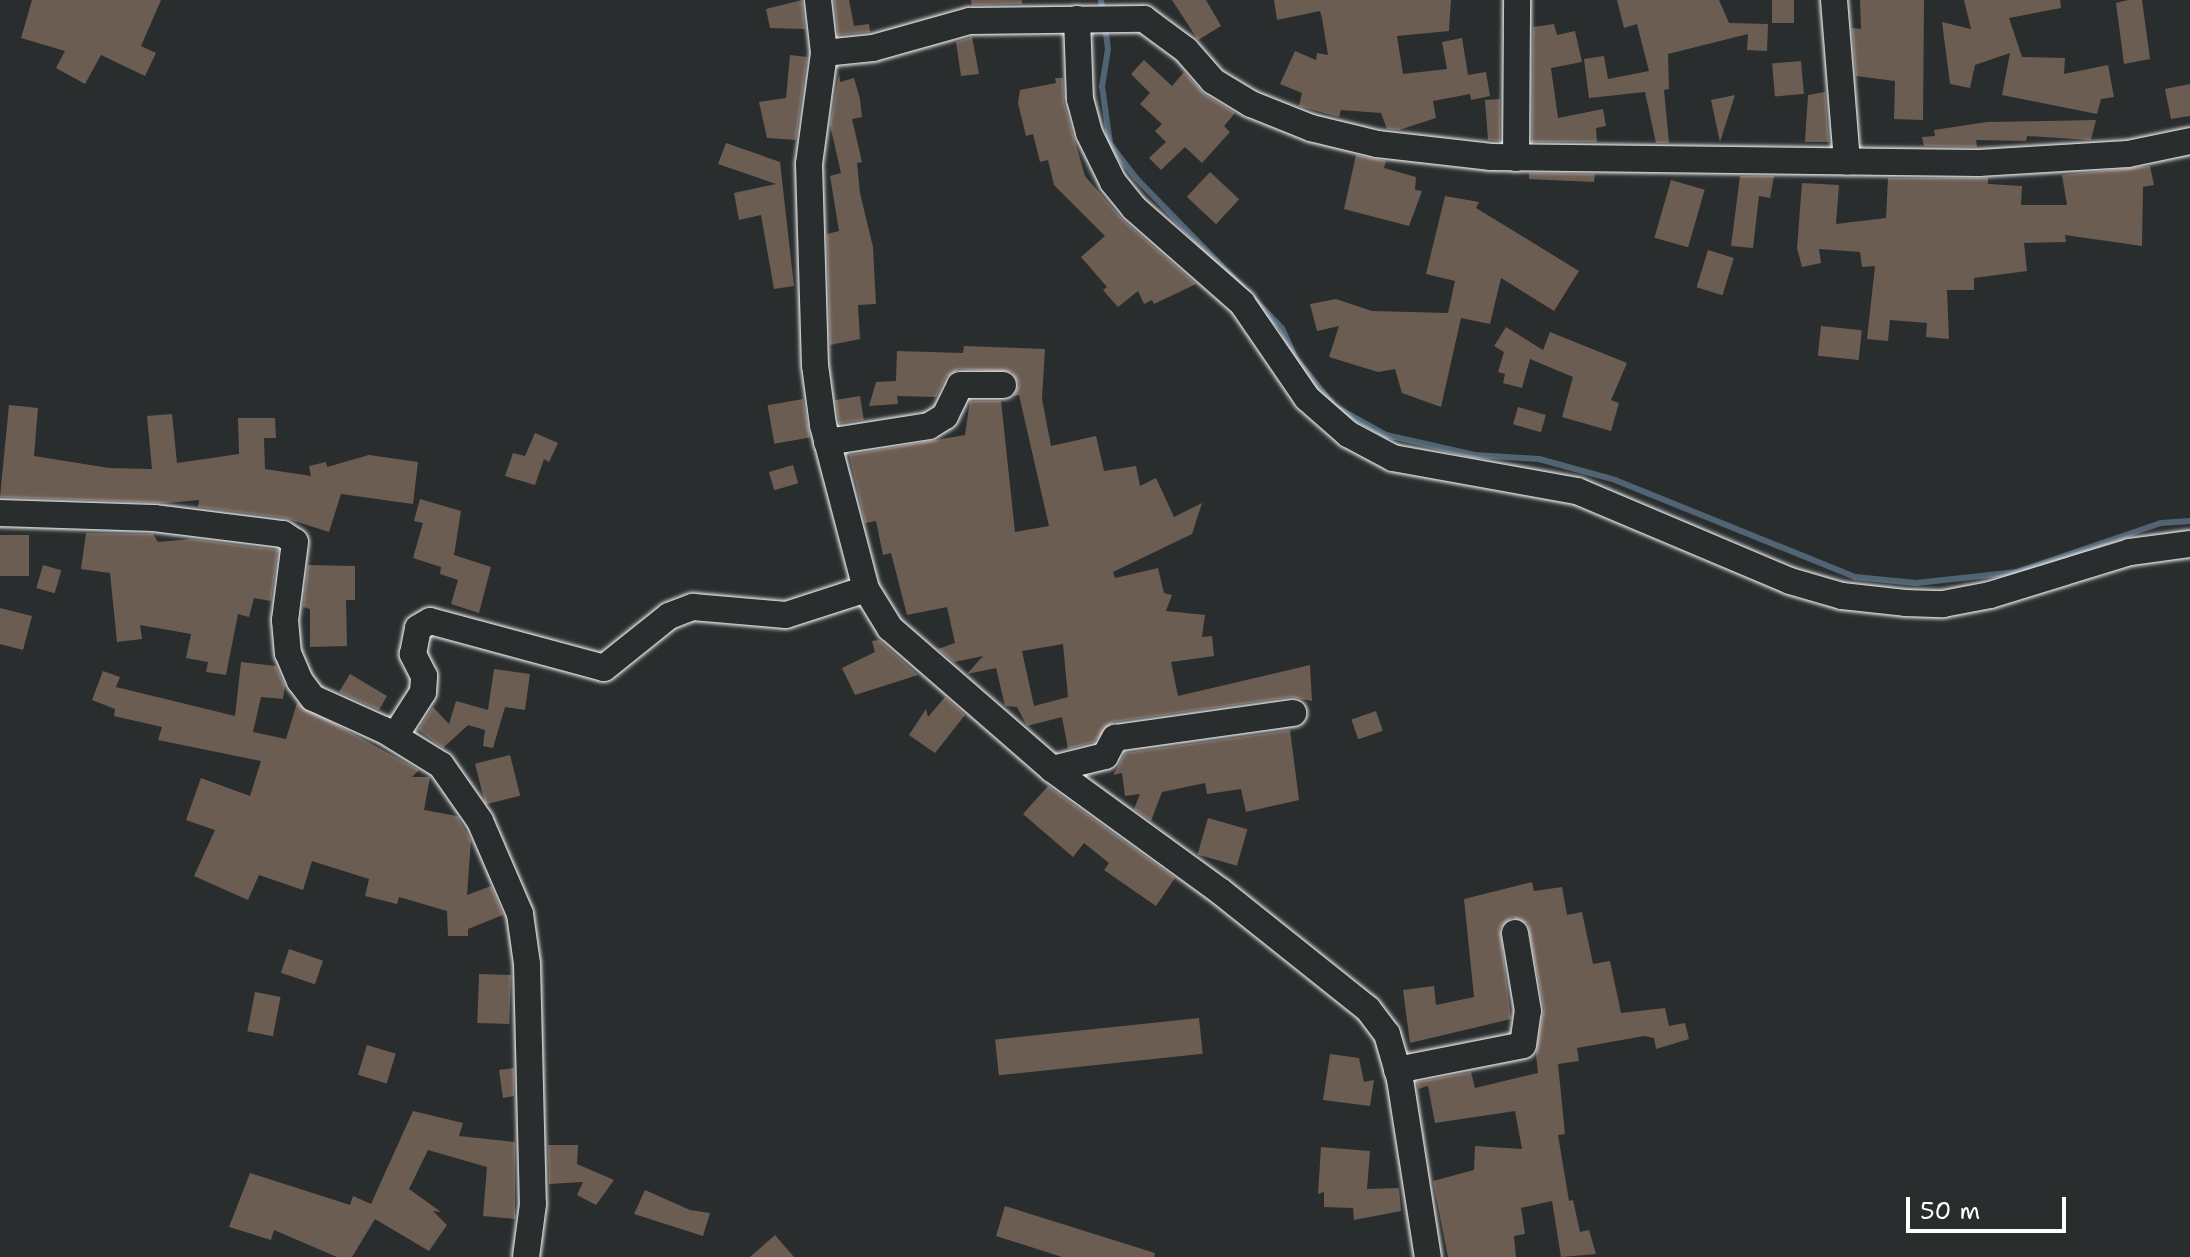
<!DOCTYPE html>
<html>
<head>
<meta charset="utf-8">
<style>
	body { margin:0 }
	#map { position:relative; width:2190px; height:1257px; overflow:hidden; background:#2a2d2e; font-family:"Shantell Sans",sans-serif }
	div>[style] { position:absolute }
	.stream>* { height:6px; margin:-3px; padding:0 3px; transform-origin:3px; border-radius:3px; background:#506473 }
	.building>* { inset:0; background:#6c5d53; transform-origin:0 0 }
	.roads { filter:drop-shadow(0 0 2px #fff) drop-shadow(0 0 2px #fff) }
	.minor>* { height:26px; margin:-13px; padding:0 13px; transform-origin:13px; border-radius:13px; background:#2a2d2e }
	span { translate:-50% -50%; white-space:nowrap; text-align:center; line-height:1.15; -webkit-text-stroke:7px #2a2d2e; paint-order:stroke }
	.scale { position:absolute; left:1906px; top:1197px; width:160px; height:36px; box-sizing:border-box; border:4px solid #fff; border-top:0; padding-left:10px; font-size:24px; line-height:28px; white-space:nowrap; color:#fff; -webkit-text-stroke:6px #2a2d2e; paint-order:stroke }
</style>
</head>
<body>
<div id="map">
	<div class="stream">
		<div style="left:1101px;top:0;width:14px;rotate:82deg"></div>
		<div style="left:1105px;top:25px;width:24px;rotate:83deg"></div>
		<div style="left:1108px;top:49px;width:37px;rotate:99deg"></div>
		<div style="left:1102px;top:86px;width:59px;rotate:82.1deg"></div>
		<div style="left:1110px;top:144px;width:43px;rotate:52.6deg"></div>
		<div style="left:1136px;top:178px;width:209px;rotate:45.8deg"></div>
		<div style="left:1282px;top:328px;width:34px;rotate:66deg"></div>
		<div style="left:1296px;top:359px;width:60px;rotate:51deg"></div>
		<div style="left:1334px;top:406px;width:60px;rotate:29.1deg"></div>
		<div style="left:1386px;top:435px;width:91px;rotate:12.7deg"></div>
		<div style="left:1475px;top:455px;width:64px;rotate:3.6deg"></div>
		<div style="left:1539px;top:459px;width:79px;rotate:15.4deg"></div>
		<div style="left:1615px;top:480px;width:259px;rotate:22deg"></div>
		<div style="left:1855px;top:577px;width:61px;rotate:5.6deg"></div>
		<div style="left:1916px;top:583px;width:102px;rotate:-6.2deg"></div>
		<div style="left:2017px;top:572px;width:152px;rotate:-18.8deg"></div>
		<div style="left:2161px;top:523px;width:29px;rotate:-4deg"></div>
	</div>
	<div class="building">
		<div style="clip-path:polygon(32px 0,161px 0,141px 46px,156px 53px,145px 76px,101px 55px,85px 84px,56px 68px,65px 51px,21px 38px)"></div>
		<div style="clip-path:polygon(802px 0,805px 29px,770px 28px,766px 9px)"></div>
		<div style="clip-path:polygon(834px 0,849px 0,854px 26px,869px 24px,870px 32px,838px 35px)"></div>
		<div style="clip-path:polygon(971px 0,1022px 0,1022px 4px,972px 5px)"></div>
		<div style="clip-path:polygon(1172px 0,1206px 0,1221px 26px,1198px 40px)"></div>
		<div style="clip-path:polygon(1274px 0,1451px 0,1449px 31px,1397px 36px,1403px 74px,1447px 69px,1442px 42px,1462px 38px,1468px 75px,1486px 72px,1490px 96px,1471px 100px,1470px 94px,1433px 101px,1436px 118px,1399px 130px,1387px 129px,1381px 113px,1341px 110px,1339px 117px,1299px 106px,1302px 93px,1280px 84px,1295px 51px,1316px 60px,1317px 53px,1328px 55px,1322px 18px,1320px 11px,1277px 20px)"></div>
		<div style="clip-path:polygon(1617px 0,1719px 0,1729px 23px,1768px 24px,1767px 51px,1747px 50px,1748px 34px,1668px 54px,1669px 89px,1664px 90px,1669px 143px,1656px 143px,1645px 92px,1589px 98px,1584px 59px,1604px 56px,1608px 79px,1649px 71px,1637px 24px,1624px 28px)"></div>
		<div style="left:1772px;top:0;width:22px;height:23px"></div>
		<div style="clip-path:polygon(1860px 0,1924px 0,1923px 120px,1894px 119px,1895px 81px,1856px 76px,1852px 28px,1861px 29px)"></div>
		<div style="clip-path:polygon(1964px 0,2060px 0,2061px 8px,2009px 18px,2022px 57px,2065px 58px,2064px 74px,2108px 65px,2114px 97px,2101px 99px,2097px 114px,2002px 95px,2010px 53px,1975px 65px,1970px 88px,1950px 84px,1942px 22px,1971px 29px)"></div>
		<div style="clip-path:polygon(2128px 0,2142px 0,2150px 59px,2124px 64px,2116px 3px)"></div>
		<div style="clip-path:polygon(1554px 24px,1557px 35px,1575px 31px,1582px 62px,1551px 68px,1558px 118px,1603px 109px,1606px 126px,1596px 128px,1597px 142px,1532px 142px,1533px 27px)"></div>
		<div style="clip-path:polygon(972px 37px,979px 74px,961px 76px,956px 42px)"></div>
		<div style="clip-path:polygon(790px 55px,807px 57px,796px 140px,767px 138px,759px 102px,786px 98px)"></div>
		<div style="clip-path:polygon(1144px 60px,1172px 86px,1184px 72px,1204px 94px,1235px 113px,1224px 126px,1230px 132px,1202px 163px,1185px 147px,1161px 170px,1149px 158px,1166px 142px,1155px 131px,1162px 124px,1140px 104px,1150px 93px,1131px 74px)"></div>
		<div style="left:1801px;top:61px;width:33px;height:29px;rotate:85deg"></div>
		<div style="clip-path:polygon(839px 74px,840px 82px,854px 78px,860px 99px,862px 117px,852px 119px,862px 162px,857px 163px,860px 193px,873px 247px,876px 304px,858px 305px,860px 339px,830px 345px,827px 234px,839px 231px,830px 176px,841px 173px,830px 125px)"></div>
		<div style="clip-path:polygon(1055px 78px,1063px 78px,1064px 103px,1085px 176px,1123px 220px,1196px 284px,1154px 304px,1152px 300px,1144px 304px,1138px 291px,1118px 307px,1103px 290px,1107px 287px,1081px 257px,1105px 236px,1054px 185px,1048px 160px,1040px 162px,1033px 134px,1026px 136px,1018px 103px,1020px 90px,1056px 83px)"></div>
		<div style="clip-path:polygon(2190px 84px,2190px 116px,2171px 119px,2165px 89px)"></div>
		<div style="clip-path:polygon(1825px 92px,1829px 142px,1805px 142px,1808px 95px)"></div>
		<div style="clip-path:polygon(1735px 95px,1720px 142px,1711px 100px)"></div>
		<div style="clip-path:polygon(1500px 99px,1500px 141px,1488px 140px,1485px 100px)"></div>
		<div style="clip-path:polygon(2096px 120px,2091px 140px,2027px 136px,2026px 141px,1976px 140px,1977px 147px,1924px 146px,1922px 137px,1935px 136px,1934px 130px,1987px 122px)"></div>
		<div style="clip-path:polygon(726px 143px,780px 162px,794px 286px,774px 289px,761px 215px,739px 220px,734px 193px,776px 184px,718px 164px)"></div>
		<div style="clip-path:polygon(1356px 155px,1386px 161px,1384px 168px,1416px 177px,1415px 190px,1422px 191px,1409px 226px,1344px 209px)"></div>
		<div style="clip-path:polygon(2150px 166px,2154px 185px,2143px 187px,2142px 246px,2065px 235px,2066px 242px,2024px 243px,2027px 271px,1974px 278px,1974px 290px,1947px 290px,1949px 339px,1926px 337px,1927px 323px,1890px 320px,1888px 341px,1867px 339px,1875px 266px,1862px 267px,1860px 252px,1819px 249px,1821px 263px,1802px 267px,1797px 248px,1802px 183px,1839px 185px,1836px 224px,1886px 218px,1888px 178px,1988px 178px,1988px 184px,2022px 186px,2021px 205px,2067px 205px,2062px 175px)"></div>
		<div style="left:1210px;top:172px;width:40px;height:34px;rotate:43deg"></div>
		<div style="clip-path:polygon(1529px 173px,1595px 174px,1594px 182px,1529px 179px)"></div>
		<div style="clip-path:polygon(1740px 176px,1774px 176px,1770px 198px,1759px 196px,1753px 248px,1731px 246px)"></div>
		<div style="left:1671px;top:180px;width:35px;height:60px;rotate:16deg"></div>
		<div style="clip-path:polygon(1445px 196px,1479px 202px,1476px 208px,1579px 271px,1554px 311px,1501px 278px,1490px 324px,1461px 318px,1441px 407px,1402px 393px,1395px 369px,1378px 372px,1329px 357px,1339px 326px,1317px 331px,1310px 304px,1336px 299px,1372px 311px,1448px 313px,1455px 281px,1426px 274px)"></div>
		<div style="left:1708px;top:250px;width:27px;height:39px;rotate:17deg"></div>
		<div style="left:1821px;top:326px;width:41px;height:30px;rotate:6deg"></div>
		<div style="clip-path:polygon(1506px 327px,1543px 350px,1550px 332px,1627px 363px,1611px 400px,1619px 403px,1611px 431px,1562px 417px,1573px 377px,1530px 359px,1522px 388px,1503px 383px,1505px 374px,1498px 372px,1504px 352px,1494px 346px)"></div>
		<div style="clip-path:polygon(evenodd,964px 346px,1045px 349px,1042px 399px,1051px 446px,1096px 436px,1104px 471px,1136px 466px,1140px 486px,1156px 478px,1174px 517px,1202px 503px,1192px 534px,1113px 572px,1115px 578px,1158px 568px,1164px 593px,1172px 595px,1166px 611px,1205px 615px,1202px 637px,1212px 636px,1214px 656px,1171px 662px,1178px 696px,1310px 665px,1312px 701px,1291px 697px,1113px 722px,1094px 742px,1068px 749px,1062px 717px,1027px 726px,1017px 707px,1005px 706px,996px 668px,967px 674px,983px 656px,954px 662px,938px 649px,955px 643px,947px 607px,907px 615px,891px 553px,883px 555px,876px 521px,865px 523px,849px 455px,965px 435px,970px 401px,1001px 401px,1015px 532px,1049px 526px,1019px 395px,1014px 396px,1019px 384px,1012px 372px,959px 369px,946px 377px,936px 397px,897px 396px,898px 404px,869px 406px,876px 382px,896px 381px,897px 351px,963px 353px,964px 346px,1063px 644px,1068px 697px,1034px 706px,1022px 651px,1063px 644px)"></div>
		<div style="left:860px;top:396px;width:24px;height:25px;rotate:81deg"></div>
		<div style="left:803px;top:399px;width:39px;height:36px;rotate:80deg"></div>
		<div style="clip-path:polygon(9px 405px,38px 408px,34px 456px,109px 468px,152px 469px,147px 416px,172px 414px,177px 463px,239px 454px,238px 418px,275px 418px,276px 438px,264px 438px,265px 469px,311px 476px,309px 466px,326px 462px,327px 467px,369px 455px,418px 462px,413px 504px,341px 494px,329px 532px,285px 518px,198px 507px,199px 500px,166px 503px,0 497px)"></div>
		<div style="left:1518px;top:407px;width:29px;height:18px;rotate:16deg"></div>
		<div style="clip-path:polygon(535px 433px,558px 443px,549px 462px,544px 459px,535px 485px,505px 476px,513px 453px,525px 456px)"></div>
		<div style="left:793px;top:465px;width:19px;height:25px;rotate:74deg"></div>
		<div style="clip-path:polygon(420px 499px,461px 511px,454px 555px,491px 567px,479px 613px,451px 604px,458px 580px,440px 574px,441px 567px,413px 558px,423px 523px,414px 521px)"></div>
		<div style="clip-path:polygon(86px 533px,153px 534px,158px 542px,192px 539px,278px 550px,271px 601px,254px 598px,249px 617px,238px 614px,226px 675px,206px 672px,208px 662px,186px 658px,191px 634px,140px 625px,142px 639px,117px 642px,110px 573px,81px 569px)"></div>
		<div style="left:0;top:535px;width:29px;height:41px"></div>
		<div style="left:43px;top:565px;width:19px;height:24px;rotate:16deg"></div>
		<div style="clip-path:polygon(308px 565px,355px 566px,355px 600px,346px 600px,347px 646px,310px 647px,310px 609px,303px 607px)"></div>
		<div style="clip-path:polygon(0 608px,32px 616px,23px 650px,0 644px)"></div>
		<div style="clip-path:polygon(879px 640px,918px 675px,855px 695px,842px 668px,875px 652px,872px 641px)"></div>
		<div style="clip-path:polygon(241px 662px,276px 666px,285px 686px,283px 699px,261px 697px,253px 732px,286px 739px,297px 703px,419px 770px,412px 777px,430px 777px,424px 810px,457px 816px,471px 840px,467px 895px,491px 886px,503px 915px,468px 929px,468px 936px,448px 936px,447px 911px,399px 897px,397px 904px,365px 896px,369px 879px,312px 861px,303px 890px,259px 875px,248px 900px,194px 876px,215px 830px,186px 820px,201px 778px,250px 796px,261px 761px,158px 740px,162px 727px,114px 716px,115px 709px,92px 700px,103px 671px,120px 677px,116px 687px,235px 716px)"></div>
		<div style="clip-path:polygon(494px 669px,530px 674px,525px 710px,505px 707px,493px 748px,483px 746px,485px 730px,468px 725px,443px 748px,418px 730px,433px 707px,449px 724px,456px 701px,488px 710px)"></div>
		<div style="clip-path:polygon(350px 674px,387px 696px,379px 710px,339px 692px)"></div>
		<div style="clip-path:polygon(945px 697px,965px 715px,935px 753px,909px 735px,926px 709px,928px 717px)"></div>
		<div style="left:1376px;top:711px;width:21px;height:26px;rotate:71deg"></div>
		<div style="clip-path:polygon(1290px 730px,1299px 800px,1246px 812px,1241px 789px,1207px 794px,1205px 783px,1162px 792px,1151px 821px,1134px 809px,1140px 794px,1125px 796px,1122px 773px,1113px 775px,1125px 753px)"></div>
		<div style="left:510px;top:755px;width:42px;height:36px;rotate:76deg"></div>
		<div style="clip-path:polygon(1048px 786px,1175px 878px,1156px 906px,1104px 870px,1109px 863px,1084px 843px,1073px 857px,1023px 814px)"></div>
		<div style="left:1208px;top:818px;width:41px;height:38px;rotate:16deg"></div>
		<div style="clip-path:polygon(1532px 882px,1534px 891px,1562px 887px,1567px 915px,1582px 912px,1593px 964px,1610px 961px,1621px 1013px,1665px 1008px,1669px 1026px,1685px 1023px,1689px 1039px,1656px 1049px,1654px 1038px,1644px 1036px,1577px 1048px,1579px 1061px,1558px 1064px,1565px 1134px,1558px 1135px,1569px 1201px,1573px 1200px,1580px 1232px,1589px 1230px,1596px 1254px,1561px 1257px,1552px 1201px,1521px 1208px,1525px 1234px,1514px 1236px,1516px 1257px,1448px 1257px,1433px 1181px,1474px 1170px,1475px 1146px,1522px 1149px,1515px 1111px,1435px 1123px,1428px 1086px,1418px 1089px,1417px 1082px,1471px 1072px,1475px 1088px,1538px 1073px,1536px 1054px,1544px 1009px,1528px 924px,1512px 917px,1500px 928px,1511px 1019px,1410px 1043px,1403px 990px,1434px 986px,1436px 1005px,1474px 997px,1464px 899px)"></div>
		<div style="left:289px;top:949px;width:36px;height:25px;rotate:19deg"></div>
		<div style="left:479px;top:974px;width:32px;height:49px;rotate:2deg"></div>
		<div style="left:255px;top:992px;width:26px;height:40px;rotate:11deg"></div>
		<div style="left:1199px;top:1018px;width:36px;height:205px;rotate:84deg"></div>
		<div style="left:367px;top:1045px;width:30px;height:31px;rotate:17deg"></div>
		<div style="clip-path:polygon(1330px 1054px,1359px 1058px,1364px 1082px,1374px 1080px,1370px 1106px,1323px 1100px)"></div>
		<div style="clip-path:polygon(514px 1068px,514px 1096px,503px 1098px,499px 1070px)"></div>
		<div style="clip-path:polygon(413px 1111px,463px 1123px,459px 1136px,515px 1142px,515px 1219px,483px 1216px,487px 1167px,428px 1150px,409px 1189px,441px 1212px,433px 1211px,447px 1225px,429px 1251px,375px 1219px,352px 1257px,337px 1257px,274px 1230px,271px 1240px,229px 1227px,250px 1173px,350px 1205px,353px 1196px,371px 1204px)"></div>
		<div style="clip-path:polygon(548px 1145px,578px 1145px,577px 1164px,614px 1180px,596px 1205px,577px 1195px,583px 1182px,549px 1184px)"></div>
		<div style="clip-path:polygon(1321px 1147px,1370px 1151px,1367px 1189px,1399px 1188px,1401px 1211px,1354px 1220px,1353px 1208px,1324px 1207px,1324px 1192px,1318px 1194px)"></div>
		<div style="clip-path:polygon(645px 1190px,690px 1210px,710px 1213px,703px 1236px,634px 1214px)"></div>
		<div style="clip-path:polygon(1005px 1206px,1155px 1253px,1154px 1257px,1062px 1257px,996px 1236px)"></div>
		<div style="clip-path:polygon(775px 1235px,794px 1257px,750px 1257px)"></div>
	</div>
	<div class="roads">
		<div class="minor">
			<div style="left:818px;top:0;width:53px;rotate:83.5deg"></div>
			<div style="left:824px;top:53px;width:112px;rotate:97.7deg"></div>
			<div style="left:809px;top:164px;width:201px;rotate:88.3deg"></div>
			<div style="left:815px;top:365px;width:61px;rotate:82.4deg"></div>
			<div style="left:823px;top:425px;width:170px;rotate:75.3deg"></div>
			<div style="left:866px;top:589px;width:46px;rotate:58.4deg"></div>
			<div style="left:890px;top:628px;width:215px;rotate:41deg"></div>
			<div style="left:1052px;top:769px;width:208px;rotate:36deg"></div>
			<div style="left:1220px;top:891px;width:189px;rotate:38.6deg"></div>
			<div style="left:1368px;top:1009px;width:31px;rotate:53deg"></div>
			<div style="left:1387px;top:1034px;width:47px;rotate:73.9deg"></div>
			<div style="left:1400px;top:1079px;width:180px;rotate:81.1deg"></div>
			<div style="left:1834px;top:0;width:162px;rotate:85.4deg"></div>
			<div style="left:1077px;top:19px;width:80px;rotate:87.9deg"></div>
			<div style="left:1080px;top:99px;width:35px;rotate:75deg"></div>
			<div style="left:1089px;top:133px;width:55px;rotate:63.9deg"></div>
			<div style="left:1113px;top:182px;width:33px;rotate:51deg"></div>
			<div style="left:1134px;top:208px;width:144px;rotate:41.3deg"></div>
			<div style="left:1242px;top:303px;width:115px;rotate:55.6deg"></div>
			<div style="left:1307px;top:398px;width:55px;rotate:41.3deg"></div>
			<div style="left:1348px;top:434px;width:51px;rotate:28.1deg"></div>
			<div style="left:1393px;top:458px;width:187px;rotate:10.2deg"></div>
			<div style="left:1577px;top:491px;width:231px;rotate:22.9deg"></div>
			<div style="left:1790px;top:581px;width:54px;rotate:16.1deg"></div>
			<div style="left:1842px;top:596px;width:63px;rotate:6.3deg"></div>
			<div style="left:1905px;top:603px;width:38px;rotate:2deg"></div>
			<div style="left:1943px;top:604px;width:48px;rotate:-10.8deg"></div>
			<div style="left:1990px;top:595px;width:146px;rotate:-17.1deg"></div>
			<div style="left:2130px;top:552px;width:61px;rotate:-7.6deg"></div>
			<div style="left:824px;top:53px;width:49px;rotate:-5.8deg"></div>
			<div style="left:873px;top:48px;width:101px;rotate:-15.6deg"></div>
			<div style="left:970px;top:21px;width:174px;rotate:-0.7deg"></div>
			<div style="left:1144px;top:19px;width:52px;rotate:36.4deg"></div>
			<div style="left:1186px;top:50px;width:41px;rotate:48.9deg"></div>
			<div style="left:1213px;top:81px;width:44px;rotate:31.2deg"></div>
			<div style="left:1251px;top:104px;width:65px;rotate:21.8deg"></div>
			<div style="left:1311px;top:128px;width:68px;rotate:13.6deg"></div>
			<div style="left:1377px;top:144px;width:115px;rotate:6.5deg"></div>
			<div style="left:1491px;top:157px;width:488px;rotate:0.7deg"></div>
			<div style="left:1979px;top:163px;width:149px;rotate:-3.5deg"></div>
			<div style="left:2128px;top:154px;width:63px;rotate:-11.8deg"></div>
			<div style="left:1516px;top:158px;width:158px;rotate:-89.6deg"></div>
			<div style="left:827px;top:442px;width:103px;rotate:-8.9deg"></div>
			<div style="left:929px;top:426px;width:19px;rotate:-32deg"></div>
			<div style="left:945px;top:416px;width:34px;rotate:-64deg"></div>
			<div style="left:960px;top:385px;width:43px"></div>
			<div style="left:0;top:513px;width:154px;rotate:1.9deg"></div>
			<div style="left:154px;top:518px;width:130px;rotate:7.1deg"></div>
			<div style="left:283px;top:534px;width:14px;rotate:34deg"></div>
			<div style="left:295px;top:542px;width:79px;rotate:97.3deg"></div>
			<div style="left:285px;top:620px;width:33px;rotate:85deg"></div>
			<div style="left:288px;top:653px;width:30px;rotate:67deg"></div>
			<div style="left:300px;top:681px;width:21px;rotate:53deg"></div>
			<div style="left:313px;top:698px;width:78px;rotate:24.3deg"></div>
			<div style="left:384px;top:730px;width:67px;rotate:31.6deg"></div>
			<div style="left:441px;top:765px;width:68px;rotate:55.1deg"></div>
			<div style="left:480px;top:821px;width:101px;rotate:66.7deg"></div>
			<div style="left:520px;top:914px;width:50px;rotate:82deg"></div>
			<div style="left:527px;top:964px;width:240px;rotate:88.6deg"></div>
			<div style="left:533px;top:1204px;width:53px;rotate:97.5deg"></div>
			<div style="left:395px;top:736px;width:52px;rotate:-57.5deg"></div>
			<div style="left:423px;top:692px;width:16px;rotate:-86deg"></div>
			<div style="left:424px;top:676px;width:25px;rotate:-117deg"></div>
			<div style="left:413px;top:654px;width:26px;rotate:-79deg"></div>
			<div style="left:418px;top:628px;width:14px;rotate:-30deg"></div>
			<div style="left:430px;top:621px;width:180px;rotate:15.1deg"></div>
			<div style="left:604px;top:668px;width:83px;rotate:-38.7deg"></div>
			<div style="left:669px;top:616px;width:26px;rotate:-21deg"></div>
			<div style="left:693px;top:607px;width:93px;rotate:4.9deg"></div>
			<div style="left:786px;top:615px;width:84px;rotate:-18deg"></div>
			<div style="left:1052px;top:769px;width:55px;rotate:-13.8deg"></div>
			<div style="left:1105px;top:756px;width:21px;rotate:-61deg"></div>
			<div style="left:1115px;top:738px;width:180px;rotate:-8deg"></div>
			<div style="left:1397px;top:1070px;width:128px;rotate:-11.2deg"></div>
			<div style="left:1523px;top:1045px;width:34px;rotate:-82deg"></div>
			<div style="left:1528px;top:1011px;width:79px;rotate:-99.5deg"></div>
		</div>
	</div>
	<div class="scale">50 m</div>
</div>
</body>
</html>
